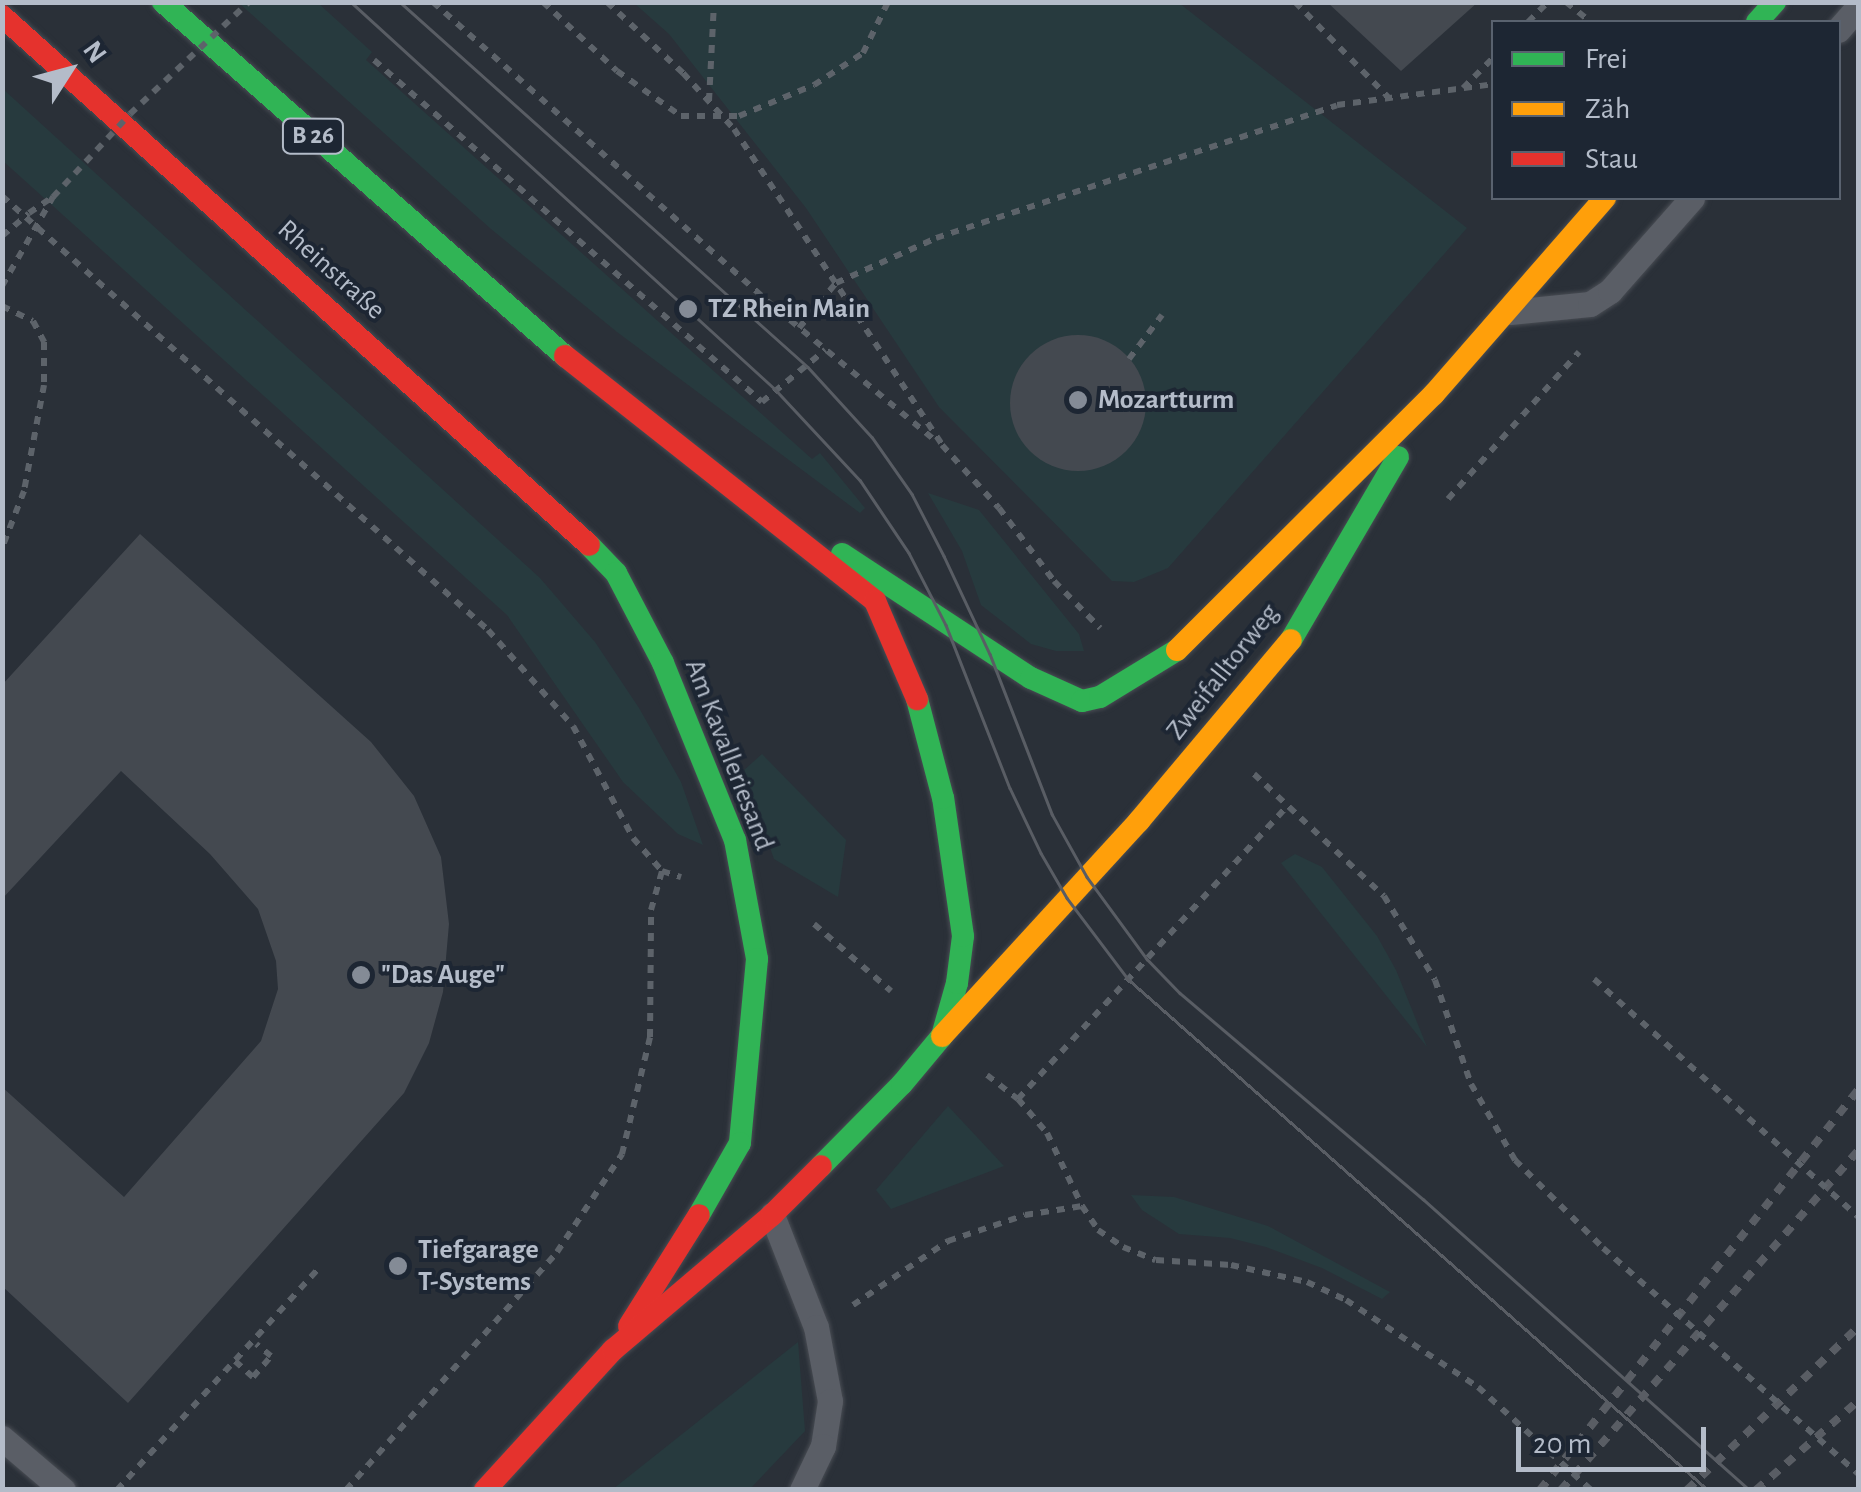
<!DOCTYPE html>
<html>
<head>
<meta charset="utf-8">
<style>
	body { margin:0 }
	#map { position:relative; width:1861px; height:1492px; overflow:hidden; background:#2a3038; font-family:"Alegreya Sans",sans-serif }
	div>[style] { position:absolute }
	.green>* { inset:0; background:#273a3e }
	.building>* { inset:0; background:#444950 }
	.round { border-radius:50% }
	.path>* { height:6px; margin-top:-3px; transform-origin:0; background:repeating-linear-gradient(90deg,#5d636a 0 8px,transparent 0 16px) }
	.roads { filter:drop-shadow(0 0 2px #484c53) drop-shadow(0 0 2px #484c53) }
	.lane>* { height:25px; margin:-12.5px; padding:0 12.5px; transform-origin:12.5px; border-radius:12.5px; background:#5a5e66 }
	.fast>* { height:22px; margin:-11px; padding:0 11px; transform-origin:11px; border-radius:11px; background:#30b455 }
	.slow>* { height:22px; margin:-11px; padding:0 11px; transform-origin:11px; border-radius:11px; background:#ff9f0a }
	.jam>* { height:22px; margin:-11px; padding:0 11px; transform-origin:11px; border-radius:11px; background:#e5322d }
	.tram>* { height:2.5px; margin:-1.25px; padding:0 1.25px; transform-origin:1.25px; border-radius:1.25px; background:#595d64 }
	.rail>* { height:8px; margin-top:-4px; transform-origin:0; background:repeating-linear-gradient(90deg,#595d64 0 10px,transparent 0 20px) }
	.path-bridge>* { height:6px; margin-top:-3px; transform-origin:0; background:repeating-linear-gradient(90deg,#5d636a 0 8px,transparent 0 16px) }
	.dots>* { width:28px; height:28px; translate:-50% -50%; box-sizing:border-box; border:5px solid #1d2633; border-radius:50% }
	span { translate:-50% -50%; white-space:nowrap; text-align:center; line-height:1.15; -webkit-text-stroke:8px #1d2633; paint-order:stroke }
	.shield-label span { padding:2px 8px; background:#1d2633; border:2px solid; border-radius:8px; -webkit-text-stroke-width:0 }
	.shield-label { font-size:25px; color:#b4bcc9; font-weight:700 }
	.street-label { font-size:28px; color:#b4bcc9 }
	.poi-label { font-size:28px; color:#b4bcc9; font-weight:700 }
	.left { translate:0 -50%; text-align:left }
	.frame { position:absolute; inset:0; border:5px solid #b4bcc9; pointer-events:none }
	.legend { position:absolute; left:1491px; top:20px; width:350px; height:180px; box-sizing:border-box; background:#1d2633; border:2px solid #59626f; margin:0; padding:12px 18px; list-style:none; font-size:30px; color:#b4bcc9 }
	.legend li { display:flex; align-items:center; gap:20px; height:50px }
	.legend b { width:50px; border:2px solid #59626f }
	.north { position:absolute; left:20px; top:20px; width:100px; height:100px; -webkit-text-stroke:8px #1d2633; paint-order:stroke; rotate:54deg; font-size:28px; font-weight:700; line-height:40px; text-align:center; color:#b4bcc9 }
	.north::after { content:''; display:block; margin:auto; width:35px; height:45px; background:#b4bcc9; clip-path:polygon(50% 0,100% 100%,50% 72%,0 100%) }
	.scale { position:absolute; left:1516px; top:1427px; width:190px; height:45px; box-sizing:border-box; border:5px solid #b4bcc9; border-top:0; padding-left:12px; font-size:30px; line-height:35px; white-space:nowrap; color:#b4bcc9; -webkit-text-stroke:8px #1d2633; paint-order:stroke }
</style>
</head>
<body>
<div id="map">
	<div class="green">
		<div style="clip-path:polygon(239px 3px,318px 3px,372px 52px,366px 60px,812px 459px,820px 453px,865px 508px,860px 513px,617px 332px,491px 229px)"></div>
		<div style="clip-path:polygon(634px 3px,1179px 3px,1467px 228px,1168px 568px,1134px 582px,1112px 581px,939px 407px,806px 208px,669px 34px)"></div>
		<div style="clip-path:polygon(3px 89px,540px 578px,595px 642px,639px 708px,681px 782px,703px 845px,678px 834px,623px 782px,507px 615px,3px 161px)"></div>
		<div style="clip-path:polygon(928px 493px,979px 510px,1079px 634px,1084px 651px,1056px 651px,1031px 644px,981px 605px,962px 551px)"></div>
		<div style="clip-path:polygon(762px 754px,846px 840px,838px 897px,774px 859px,743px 771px)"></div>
		<div style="clip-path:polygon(1295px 854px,1322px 867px,1377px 936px,1396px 970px,1427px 1047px,1281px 863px)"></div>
		<div style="clip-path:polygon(948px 1106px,1004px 1166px,891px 1209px,876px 1190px)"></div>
		<div style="clip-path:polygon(1131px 1195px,1174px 1197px,1268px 1226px,1390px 1292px,1382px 1299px,1322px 1268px,1266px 1247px,1230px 1238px,1179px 1234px,1142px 1210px)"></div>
		<div style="clip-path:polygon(798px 1342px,805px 1431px,750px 1489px,613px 1489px)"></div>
	</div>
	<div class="building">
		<div style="clip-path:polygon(1327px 2px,1478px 2px,1401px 71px)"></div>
		<div class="round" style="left:1010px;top:335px;width:136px;height:136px"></div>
		<div style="clip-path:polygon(140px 534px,371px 742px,414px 796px,441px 857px,449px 924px,443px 992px,429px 1043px,404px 1093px,128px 1403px,2px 1286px,2px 1087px,124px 1197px,261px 1041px,278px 989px,276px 961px,258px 909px,210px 854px,121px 771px,2px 899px,2px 685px)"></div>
	</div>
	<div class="path">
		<div style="left:433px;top:2px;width:462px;rotate:41.8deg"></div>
		<div style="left:778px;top:310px;width:207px;rotate:39.7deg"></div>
		<div style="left:607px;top:2px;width:104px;rotate:43.1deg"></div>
		<div style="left:683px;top:73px;width:76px;rotate:47.7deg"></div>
		<div style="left:734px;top:129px;width:378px;rotate:56.6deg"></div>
		<div style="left:942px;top:445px;width:85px;rotate:47.9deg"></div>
		<div style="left:999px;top:508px;width:91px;rotate:53deg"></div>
		<div style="left:1054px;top:581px;width:66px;rotate:45.6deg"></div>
		<div style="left:1295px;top:2px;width:133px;rotate:45.6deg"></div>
		<div style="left:1566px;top:2px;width:32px;rotate:39deg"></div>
		<div style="left:1528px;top:22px;width:28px;rotate:-45deg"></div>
		<div style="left:374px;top:60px;width:517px;rotate:41.39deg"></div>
		<div style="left:762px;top:402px;width:82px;rotate:-39.5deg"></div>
		<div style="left:1463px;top:88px;width:44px;rotate:-45deg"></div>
		<div style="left:709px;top:101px;width:99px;rotate:-87.1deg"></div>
		<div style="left:2px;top:196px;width:652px;rotate:41.76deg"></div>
		<div style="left:488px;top:630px;width:128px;rotate:48.5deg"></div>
		<div style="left:573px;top:726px;width:127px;rotate:61.8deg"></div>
		<div style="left:633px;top:838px;width:44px;rotate:48.7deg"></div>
		<div style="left:662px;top:871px;width:20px;rotate:18deg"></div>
		<div style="left:29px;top:213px;width:29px;rotate:-34deg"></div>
		<div style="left:2px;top:306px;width:34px;rotate:26deg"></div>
		<div style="left:33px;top:321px;width:24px;rotate:62deg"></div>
		<div style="left:44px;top:342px;width:43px;rotate:90deg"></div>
		<div style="left:44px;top:385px;width:108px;rotate:100.7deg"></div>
		<div style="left:24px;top:491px;width:61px;rotate:111.1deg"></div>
		<div style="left:799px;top:328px;width:58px;rotate:-50.6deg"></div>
		<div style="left:836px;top:283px;width:110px;rotate:-24.2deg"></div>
		<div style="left:936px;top:238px;width:422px;rotate:-18.3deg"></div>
		<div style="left:1337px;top:105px;width:158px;rotate:-7.6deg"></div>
		<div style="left:1129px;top:359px;width:55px;rotate:-53.1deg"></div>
		<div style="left:1448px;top:499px;width:197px;rotate:-48.3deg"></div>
		<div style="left:1254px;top:774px;width:178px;rotate:43.2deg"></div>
		<div style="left:1384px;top:896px;width:98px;rotate:58.7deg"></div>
		<div style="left:1435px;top:980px;width:110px;rotate:70.9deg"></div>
		<div style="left:1471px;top:1084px;width:88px;rotate:59.9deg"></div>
		<div style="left:1515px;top:1160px;width:124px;rotate:45deg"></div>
		<div style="left:814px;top:924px;width:102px;rotate:41deg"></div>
		<div style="left:987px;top:1075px;width:39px;rotate:38deg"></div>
		<div style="left:1018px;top:1099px;width:45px;rotate:49.5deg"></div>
		<div style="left:1047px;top:1133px;width:81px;rotate:64.4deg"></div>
		<div style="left:1082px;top:1206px;width:29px;rotate:56deg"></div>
		<div style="left:1098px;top:1230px;width:30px;rotate:34deg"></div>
		<div style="left:1123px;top:1247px;width:35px;rotate:22deg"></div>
		<div style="left:1156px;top:1260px;width:75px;rotate:3.8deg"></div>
		<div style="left:1231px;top:1265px;width:78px;rotate:12.6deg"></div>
		<div style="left:1307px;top:1282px;width:43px;rotate:24.8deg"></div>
		<div style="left:1346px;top:1300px;width:158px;rotate:33.4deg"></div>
		<div style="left:1018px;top:1099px;width:399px;rotate:-47.4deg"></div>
		<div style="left:853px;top:1305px;width:115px;rotate:-34deg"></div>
		<div style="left:948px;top:1241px;width:81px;rotate:-18.7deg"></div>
		<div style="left:1025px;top:1215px;width:58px;rotate:-9deg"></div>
		<div style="left:235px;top:1361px;width:24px;rotate:42deg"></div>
		<div style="left:253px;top:1377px;width:28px;rotate:-49deg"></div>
		<div style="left:271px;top:1356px;width:19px;rotate:-141deg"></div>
		<div style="left:117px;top:1490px;width:297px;rotate:-47.7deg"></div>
		<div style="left:346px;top:1490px;width:318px;rotate:-48.4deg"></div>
		<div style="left:557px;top:1252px;width:118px;rotate:-56.4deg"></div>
		<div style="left:622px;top:1154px;width:120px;rotate:-76.5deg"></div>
		<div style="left:650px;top:1037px;width:127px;rotate:-89.5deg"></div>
		<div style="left:651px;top:910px;width:41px;rotate:-74.2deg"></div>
	</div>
	<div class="roads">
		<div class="lane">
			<div style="left:1838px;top:30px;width:30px;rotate:-49deg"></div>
			<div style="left:1510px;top:312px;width:80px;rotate:-5.7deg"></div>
			<div style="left:1590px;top:304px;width:24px;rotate:-33deg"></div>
			<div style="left:1610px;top:291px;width:124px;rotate:-48.6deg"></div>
			<div style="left:772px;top:1215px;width:120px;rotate:68.6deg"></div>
			<div style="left:816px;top:1327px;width:75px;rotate:79.3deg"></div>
			<div style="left:830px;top:1401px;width:46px;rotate:98.8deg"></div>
			<div style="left:823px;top:1446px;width:49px;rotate:115.5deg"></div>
			<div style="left:2px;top:1438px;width:80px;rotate:40.4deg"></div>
		</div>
		<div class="fast">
			<div style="left:163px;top:2px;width:536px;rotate:41.37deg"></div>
			<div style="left:1757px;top:22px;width:27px;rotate:-48deg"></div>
			<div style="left:589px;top:545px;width:39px;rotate:46deg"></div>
			<div style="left:616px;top:573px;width:102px;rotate:62.4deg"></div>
			<div style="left:663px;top:663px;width:191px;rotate:67.9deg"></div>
			<div style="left:735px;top:840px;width:121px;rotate:79.5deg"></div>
			<div style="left:757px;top:959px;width:185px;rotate:95.3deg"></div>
			<div style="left:740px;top:1143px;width:83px;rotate:119.7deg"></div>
			<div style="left:842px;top:554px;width:226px;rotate:33.3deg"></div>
			<div style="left:1031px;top:678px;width:56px;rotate:24.3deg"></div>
			<div style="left:1082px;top:701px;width:18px;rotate:-13deg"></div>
			<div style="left:1100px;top:697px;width:90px;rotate:-31.4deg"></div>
			<div style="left:1291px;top:640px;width:212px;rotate:-59.7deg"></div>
			<div style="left:821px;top:1166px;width:115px;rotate:-45.4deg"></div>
			<div style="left:902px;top:1084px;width:62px;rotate:-50.2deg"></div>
			<div style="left:942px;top:1036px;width:55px;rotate:-74.2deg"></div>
			<div style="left:957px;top:983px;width:47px;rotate:-82.7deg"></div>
			<div style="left:963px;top:936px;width:139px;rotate:-98.2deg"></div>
			<div style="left:943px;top:798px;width:102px;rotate:-104.7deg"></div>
		</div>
		<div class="slow">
			<div style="left:1177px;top:650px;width:363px;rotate:-44.9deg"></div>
			<div style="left:1434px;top:394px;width:260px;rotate:-48.9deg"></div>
			<div style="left:942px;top:1036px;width:292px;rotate:-47.5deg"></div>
			<div style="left:1139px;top:821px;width:236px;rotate:-50deg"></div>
		</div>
		<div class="jam">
			<div style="left:2px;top:16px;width:790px;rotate:42.02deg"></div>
			<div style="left:565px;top:356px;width:395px;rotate:38.3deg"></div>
			<div style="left:875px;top:601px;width:107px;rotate:66.8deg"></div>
			<div style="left:629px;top:1326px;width:131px;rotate:-57.8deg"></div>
			<div style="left:485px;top:1490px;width:190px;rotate:-47.6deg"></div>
			<div style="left:613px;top:1350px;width:209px;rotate:-40.3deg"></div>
			<div style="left:772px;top:1215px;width:69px;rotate:-45deg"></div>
		</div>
	</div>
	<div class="tram">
		<div style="left:351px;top:2px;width:574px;rotate:42.39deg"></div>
		<div style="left:775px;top:389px;width:125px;rotate:47deg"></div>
		<div style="left:860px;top:480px;width:88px;rotate:56.1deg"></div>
		<div style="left:909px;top:553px;width:81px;rotate:62.8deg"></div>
		<div style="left:946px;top:625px;width:175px;rotate:68.6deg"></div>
		<div style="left:1010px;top:788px;width:72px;rotate:64.5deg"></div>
		<div style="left:1041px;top:853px;width:52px;rotate:60deg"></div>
		<div style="left:1067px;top:898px;width:101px;rotate:53deg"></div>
		<div style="left:1128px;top:979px;width:773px;rotate:41.38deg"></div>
		<div style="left:400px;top:2px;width:547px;rotate:41.82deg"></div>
		<div style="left:808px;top:367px;width:95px;rotate:47.6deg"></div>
		<div style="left:872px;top:437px;width:70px;rotate:54.9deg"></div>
		<div style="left:912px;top:494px;width:70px;rotate:62.7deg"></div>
		<div style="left:944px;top:556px;width:108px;rotate:64.9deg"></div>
		<div style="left:990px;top:654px;width:172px;rotate:68.8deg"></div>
		<div style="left:1052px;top:814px;width:72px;rotate:60.9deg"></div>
		<div style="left:1087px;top:877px;width:102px;rotate:53.8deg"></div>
		<div style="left:1147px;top:959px;width:47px;rotate:45.9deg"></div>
		<div style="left:1180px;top:993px;width:319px;rotate:40.3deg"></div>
		<div style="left:1423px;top:1199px;width:438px;rotate:41.7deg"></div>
	</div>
	<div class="rail">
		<div style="left:1540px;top:1490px;width:511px;rotate:-51.52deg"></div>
		<div style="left:1561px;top:1490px;width:451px;rotate:-48.8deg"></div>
		<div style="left:1687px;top:1490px;width:236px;rotate:-43.6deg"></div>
		<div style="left:1756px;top:1490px;width:135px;rotate:-41.1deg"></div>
	</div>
	<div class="path-bridge">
		<div style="left:543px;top:2px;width:101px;rotate:43deg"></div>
		<div style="left:617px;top:71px;width:78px;rotate:35.1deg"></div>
		<div style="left:681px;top:116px;width:58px"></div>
		<div style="left:739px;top:116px;width:81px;rotate:-22.5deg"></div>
		<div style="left:814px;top:85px;width:59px;rotate:-33.1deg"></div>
		<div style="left:863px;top:53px;width:57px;rotate:-63.9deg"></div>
		<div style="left:2px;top:236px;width:35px;rotate:-40deg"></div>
		<div style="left:2px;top:286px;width:103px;rotate:-60.2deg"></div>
		<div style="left:53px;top:197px;width:113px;rotate:-47.1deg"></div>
		<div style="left:130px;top:114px;width:163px;rotate:-43.3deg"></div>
		<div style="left:1594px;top:979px;width:355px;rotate:42deg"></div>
		<div style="left:1603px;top:1248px;width:341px;rotate:41.5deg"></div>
		<div style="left:1478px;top:1387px;width:153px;rotate:42.3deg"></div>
	</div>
	<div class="dots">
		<div style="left:688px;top:309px;background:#848b96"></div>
		<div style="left:1078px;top:400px;background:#848b96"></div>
		<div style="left:361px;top:975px;background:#848b96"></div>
		<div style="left:398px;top:1266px;background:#848b96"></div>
	</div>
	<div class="shield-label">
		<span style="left:313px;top:136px">B 26</span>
	</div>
	<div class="street-label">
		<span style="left:331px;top:270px;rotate:42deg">Rheinstraße</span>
		<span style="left:1223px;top:672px;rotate:-52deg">Zweifalltorweg</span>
		<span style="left:729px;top:755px;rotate:69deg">Am Kavalleriesand</span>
	</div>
	<div class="poi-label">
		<span class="left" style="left:708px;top:309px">TZ Rhein Main</span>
		<span class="left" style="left:1098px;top:400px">Mozartturm</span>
		<span class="left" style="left:381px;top:975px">"Das Auge"</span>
		<span class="left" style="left:418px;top:1266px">Tiefgarage<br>T-Systems</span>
	</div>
	<div class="frame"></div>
	<ul class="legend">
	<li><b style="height:12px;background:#30b455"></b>Frei</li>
	<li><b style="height:12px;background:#ff9f0a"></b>Zäh</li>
	<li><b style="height:12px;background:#e5322d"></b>Stau</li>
	</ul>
	<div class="north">N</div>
	<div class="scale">20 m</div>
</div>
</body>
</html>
